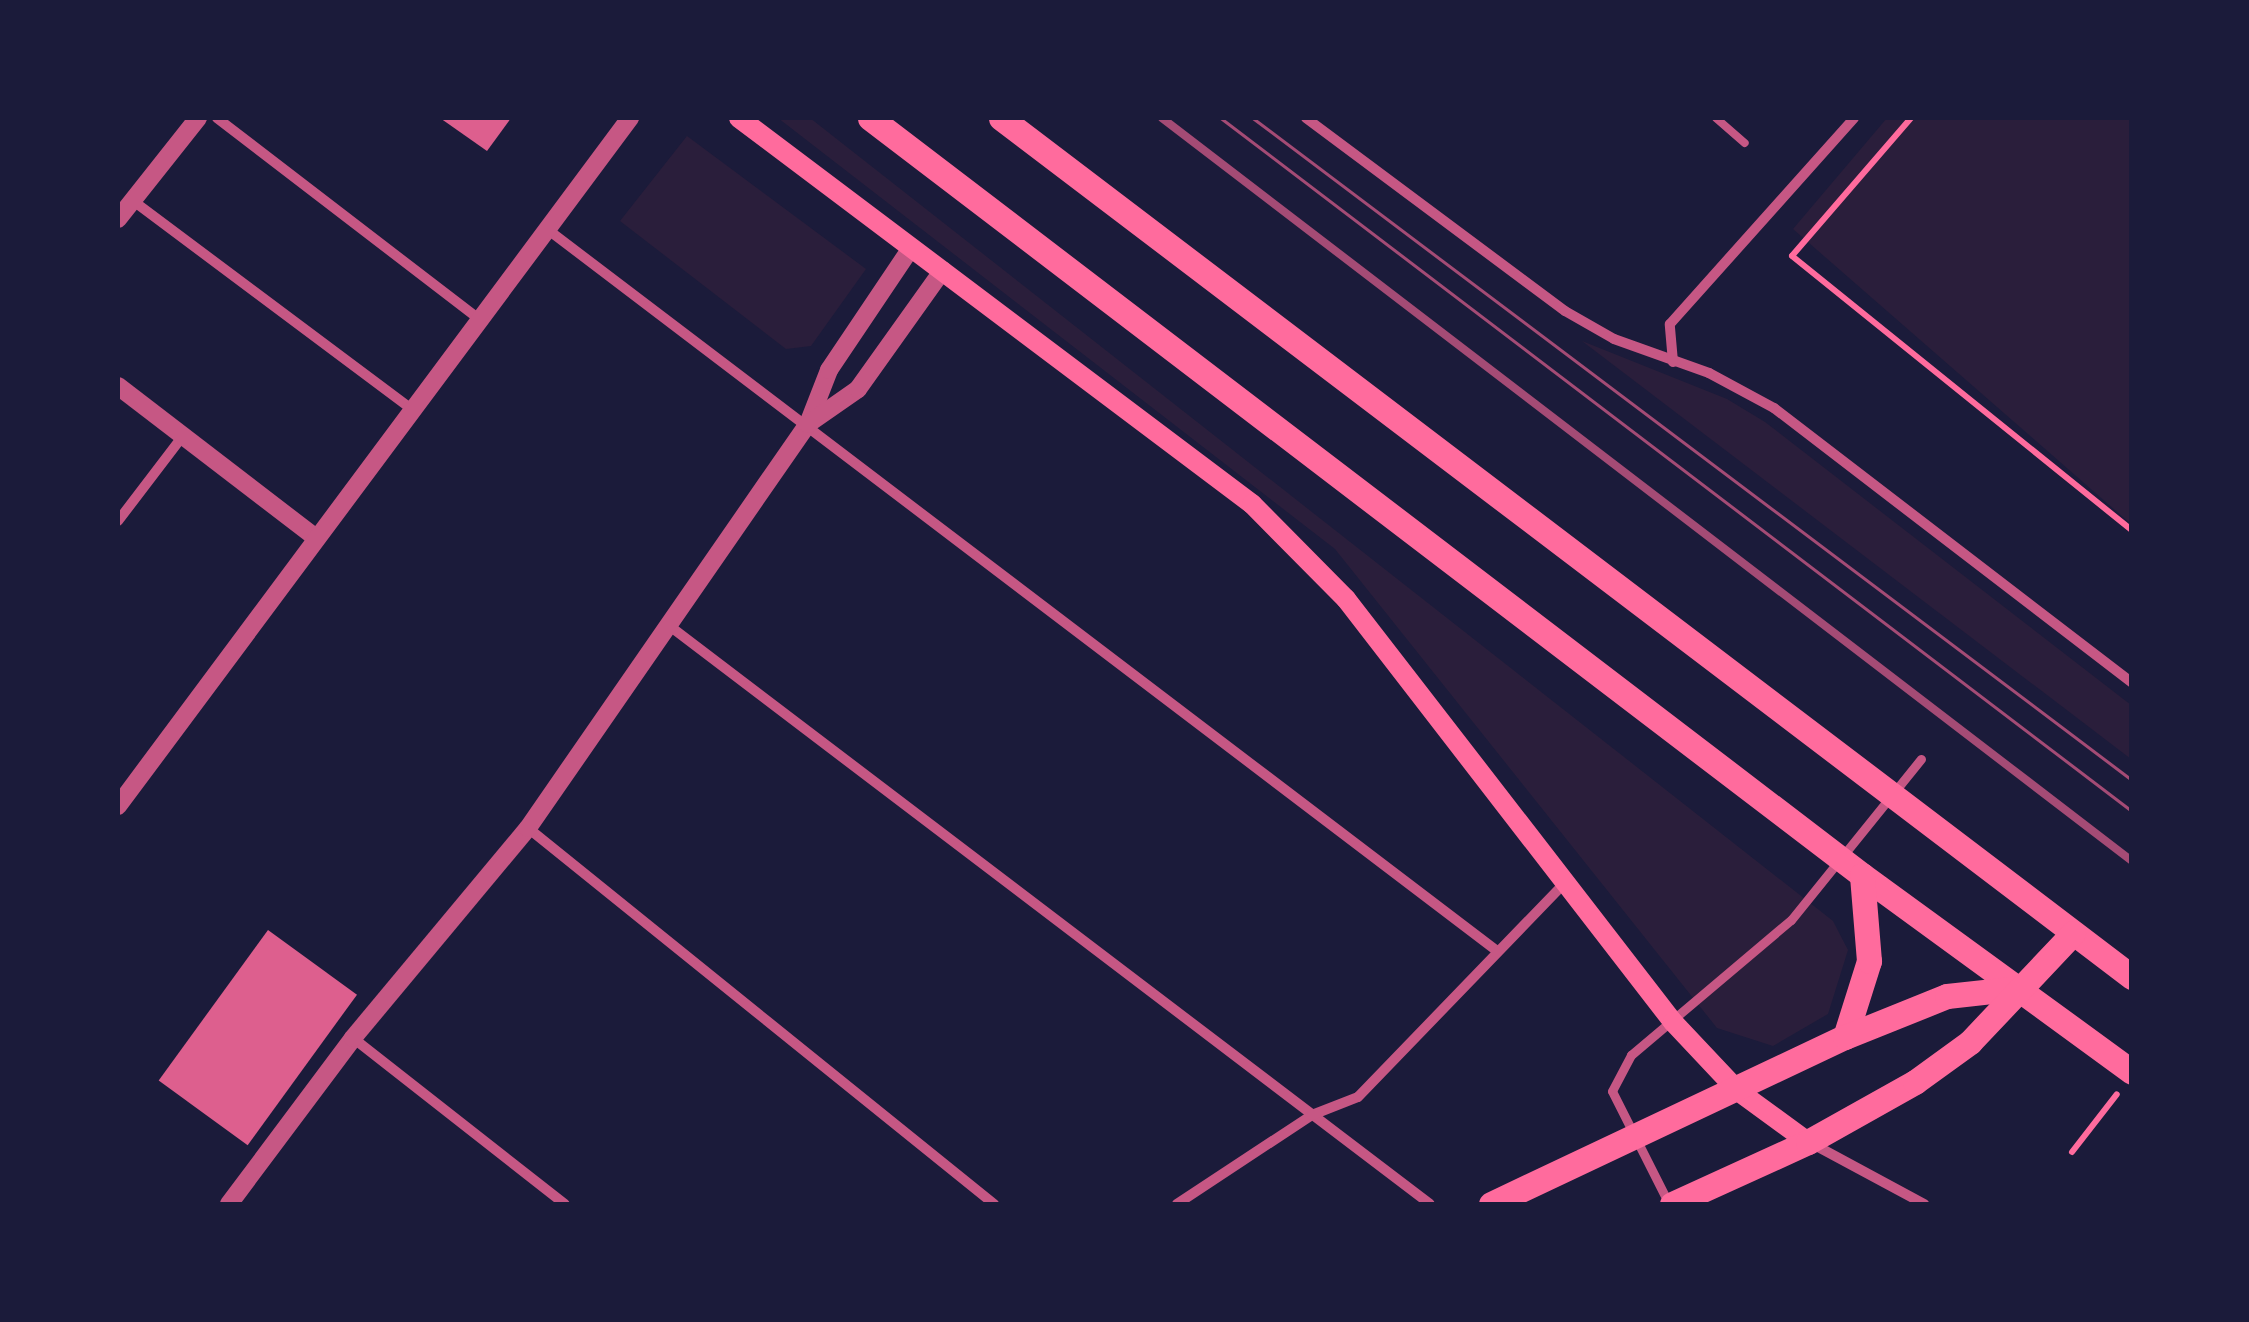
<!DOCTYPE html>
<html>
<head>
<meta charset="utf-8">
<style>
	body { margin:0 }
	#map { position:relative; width:2249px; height:1322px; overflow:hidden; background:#1b1b3a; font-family:"PT Serif",serif }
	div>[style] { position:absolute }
	.green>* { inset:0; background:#2a1e3b }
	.building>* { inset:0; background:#dd5f8e; transform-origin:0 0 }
	.path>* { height:6px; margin:-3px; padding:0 3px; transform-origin:3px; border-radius:3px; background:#ff6b9d }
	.service>* { height:8px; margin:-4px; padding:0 4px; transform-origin:4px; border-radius:4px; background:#c65784 }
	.pedestrian>* { height:9px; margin:-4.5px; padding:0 4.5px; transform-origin:4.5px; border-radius:4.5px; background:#c65784 }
	.minor>* { height:10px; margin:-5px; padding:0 5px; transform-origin:5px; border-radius:5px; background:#c65784 }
	.tertiary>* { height:18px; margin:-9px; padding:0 9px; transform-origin:9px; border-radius:9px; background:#c65784 }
	.secondary>* { height:20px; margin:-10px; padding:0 10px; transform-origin:10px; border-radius:10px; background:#ff6b9d }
	.primary>* { height:25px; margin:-12.5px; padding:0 12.5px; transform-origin:12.5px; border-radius:12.5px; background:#ff6b9d }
	.tram>* { height:2.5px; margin:-1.25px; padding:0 1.25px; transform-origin:1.25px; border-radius:1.25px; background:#a44b75 }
	.rail>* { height:8px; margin:-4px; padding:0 4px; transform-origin:4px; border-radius:4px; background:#a44b75 }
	span { translate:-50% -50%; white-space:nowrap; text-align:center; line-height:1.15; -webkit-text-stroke:10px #1b1b3a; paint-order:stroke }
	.frame { position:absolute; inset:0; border:120px solid #1b1b3a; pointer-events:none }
</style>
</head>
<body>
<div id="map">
	<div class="green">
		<div style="clip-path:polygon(778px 118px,810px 118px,1833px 921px,1848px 950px,1828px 1014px,1773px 1046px,1717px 1028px,1335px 549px)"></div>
		<div style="clip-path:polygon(1887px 118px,2131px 118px,2131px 524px,1793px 229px)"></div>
		<div style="clip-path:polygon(687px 136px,866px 269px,811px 346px,786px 349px,620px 221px)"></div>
		<div style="clip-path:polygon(1582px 341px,1727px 399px,1765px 422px,2131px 705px,2131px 759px)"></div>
	</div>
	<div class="building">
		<div style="clip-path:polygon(440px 118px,511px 118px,487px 151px)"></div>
		<div style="left:268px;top:930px;width:110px;height:186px;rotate:36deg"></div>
	</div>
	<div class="path">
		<div style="left:1911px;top:118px;width:182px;rotate:130.8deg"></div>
		<div style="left:1792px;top:256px;width:437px;rotate:38.9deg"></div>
		<div style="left:2072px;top:1152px;width:73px;rotate:-52.2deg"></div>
	</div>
	<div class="service">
		<div style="left:1716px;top:118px;width:38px;rotate:41deg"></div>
	</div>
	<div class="pedestrian">
		<div style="left:1668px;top:1202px;width:124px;rotate:-116.8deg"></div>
		<div style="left:1612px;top:1091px;width:41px;rotate:-62.2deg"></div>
		<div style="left:1631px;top:1055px;width:209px;rotate:-40.2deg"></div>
		<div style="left:1791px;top:920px;width:207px;rotate:-51.1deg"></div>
	</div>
	<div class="minor">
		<div style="left:217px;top:118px;width:329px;rotate:37.5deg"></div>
		<div style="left:1306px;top:118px;width:323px;rotate:36.7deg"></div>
		<div style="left:1565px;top:311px;width:56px;rotate:29.7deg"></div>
		<div style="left:1614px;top:339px;width:101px;rotate:19.7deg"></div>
		<div style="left:1709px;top:373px;width:74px;rotate:28.3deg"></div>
		<div style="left:1774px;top:408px;width:451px;rotate:37.5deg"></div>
		<div style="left:132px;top:200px;width:347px;rotate:36.8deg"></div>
		<div style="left:547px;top:229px;width:1192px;rotate:37.23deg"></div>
		<div style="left:1673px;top:362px;width:38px;rotate:-95deg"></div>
		<div style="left:1670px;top:324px;width:276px;rotate:-48.2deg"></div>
		<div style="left:118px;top:521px;width:106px;rotate:-52.7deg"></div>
		<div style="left:667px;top:624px;width:958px;rotate:37.24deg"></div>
		<div style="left:528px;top:828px;width:599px;rotate:38.9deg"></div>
		<div style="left:353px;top:1038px;width:269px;rotate:38.1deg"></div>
		<div style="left:1809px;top:1142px;width:131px;rotate:28.3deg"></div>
		<div style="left:1177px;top:1204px;width:162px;rotate:-33.4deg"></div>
		<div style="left:1312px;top:1115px;width:49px;rotate:-21.4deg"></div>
		<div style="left:1358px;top:1097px;width:298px;rotate:-46deg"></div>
	</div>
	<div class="tertiary">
		<div style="left:118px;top:219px;width:129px;rotate:-51.6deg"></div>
		<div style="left:118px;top:386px;width:250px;rotate:37.5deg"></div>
		<div style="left:808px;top:424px;width:58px;rotate:-68.7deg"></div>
		<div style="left:829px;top:370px;width:147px;rotate:-56.1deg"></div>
		<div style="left:118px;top:806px;width:858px;rotate:-53.34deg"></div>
		<div style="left:229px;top:1204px;width:207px;rotate:-53.2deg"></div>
		<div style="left:353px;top:1038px;width:273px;rotate:-50.2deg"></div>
		<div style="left:528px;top:828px;width:492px;rotate:-55.3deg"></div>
		<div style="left:808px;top:424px;width:61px;rotate:-35deg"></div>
		<div style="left:858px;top:389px;width:146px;rotate:-54.5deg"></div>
	</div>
	<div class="secondary">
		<div style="left:739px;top:118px;width:642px;rotate:36.96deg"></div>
		<div style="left:1252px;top:504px;width:134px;rotate:45.3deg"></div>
		<div style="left:1346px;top:599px;width:535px;rotate:52.29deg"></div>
		<div style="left:1673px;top:1022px;width:95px;rotate:46.7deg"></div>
		<div style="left:1738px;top:1091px;width:87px;rotate:36.1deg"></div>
	</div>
	<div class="primary">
		<div style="left:870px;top:118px;width:1248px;rotate:37.35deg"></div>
		<div style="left:1862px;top:875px;width:334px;rotate:36.1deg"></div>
		<div style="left:1001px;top:118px;width:1420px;rotate:37.22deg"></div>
		<div style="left:1845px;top:1037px;width:80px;rotate:-72.5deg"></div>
		<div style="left:1869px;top:961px;width:86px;rotate:-94.7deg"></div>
		<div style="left:1491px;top:1204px;width:391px;rotate:-25.3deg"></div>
		<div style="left:1845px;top:1037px;width:110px;rotate:-21.9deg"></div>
		<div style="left:1947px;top:996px;width:72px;rotate:-6.3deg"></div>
		<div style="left:1672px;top:1204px;width:149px;rotate:-24.5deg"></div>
		<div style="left:1808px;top:1142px;width:123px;rotate:-29.3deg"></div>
		<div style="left:1915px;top:1082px;width:68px;rotate:-36deg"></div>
		<div style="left:1970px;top:1042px;width:150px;rotate:-46.6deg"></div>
	</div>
	<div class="tram">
		<div style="left:1221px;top:118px;width:1145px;rotate:37.26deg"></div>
		<div style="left:1253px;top:118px;width:1100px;rotate:36.98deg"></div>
	</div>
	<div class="rail">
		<div style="left:1162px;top:118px;width:1222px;rotate:37.45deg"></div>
	</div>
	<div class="frame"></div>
</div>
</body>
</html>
